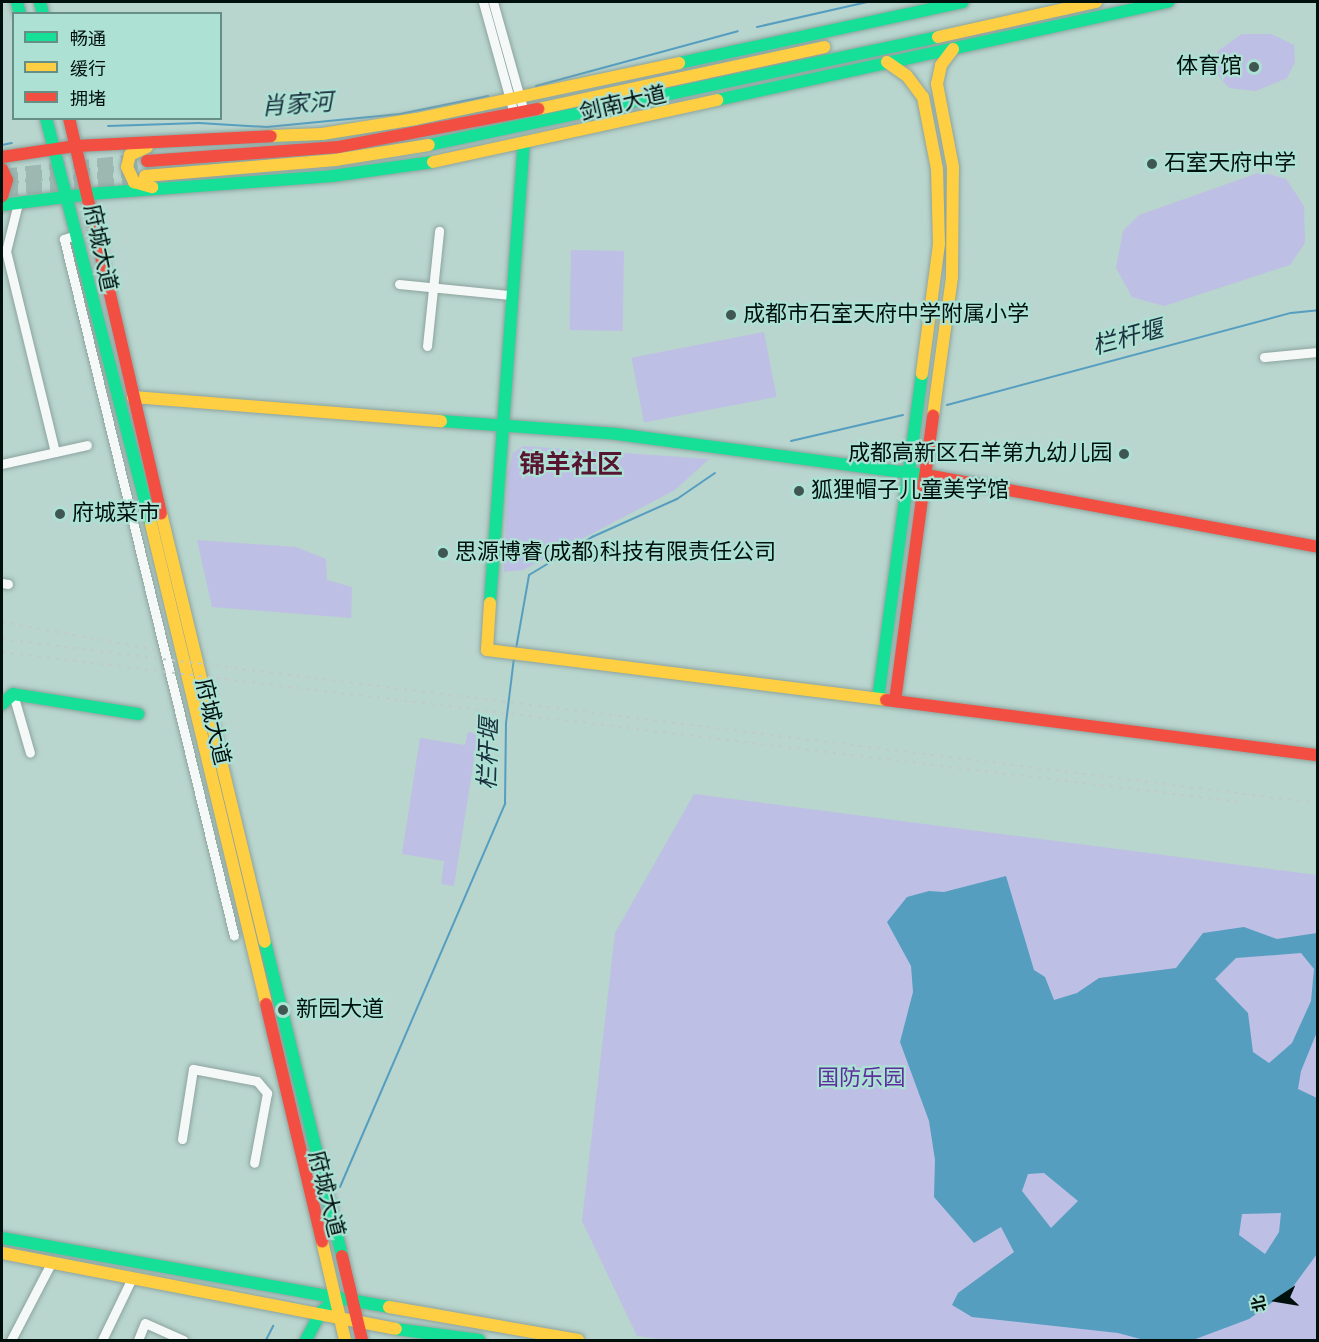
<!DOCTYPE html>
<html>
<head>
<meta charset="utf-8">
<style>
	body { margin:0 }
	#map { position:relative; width:1319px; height:1342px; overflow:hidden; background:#b8d5ce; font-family:"Alegreya Sans","Noto Sans SC",sans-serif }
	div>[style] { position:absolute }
	.green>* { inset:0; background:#bebfe4; transform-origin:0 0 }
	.water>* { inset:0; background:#559ec0 }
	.stream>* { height:2px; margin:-1px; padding:0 1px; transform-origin:1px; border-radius:1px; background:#559ec0 }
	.highway-tunnel>* { height:16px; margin-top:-8px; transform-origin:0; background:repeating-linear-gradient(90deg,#9cb8b1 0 16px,transparent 0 24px) }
	.roads { filter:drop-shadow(0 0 2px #8da39e) drop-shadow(0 0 2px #8da39e) }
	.street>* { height:9px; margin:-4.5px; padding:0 4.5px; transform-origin:4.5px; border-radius:4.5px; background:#f4f9f8 }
	.fast>* { height:12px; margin:-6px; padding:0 6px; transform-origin:6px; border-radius:6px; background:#16e098 }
	.slow>* { height:12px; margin:-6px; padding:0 6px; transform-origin:6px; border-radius:6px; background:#ffcf43 }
	.jam>* { height:12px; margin:-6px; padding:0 6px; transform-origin:6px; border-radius:6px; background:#f24e42 }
	.rail>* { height:2px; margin-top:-1px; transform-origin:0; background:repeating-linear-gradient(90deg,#c2cac8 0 3px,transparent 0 9px) }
	.dots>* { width:16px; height:16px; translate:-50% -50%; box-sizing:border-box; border:3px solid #ace1d4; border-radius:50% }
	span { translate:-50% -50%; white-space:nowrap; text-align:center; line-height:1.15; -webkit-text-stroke:4.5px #ace1d4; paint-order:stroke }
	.poi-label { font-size:22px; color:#00110d }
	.right { translate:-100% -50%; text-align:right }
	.left { translate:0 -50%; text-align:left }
	.street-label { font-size:22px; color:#00110d }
	.park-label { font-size:22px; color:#5d2d9e }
	.water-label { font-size:24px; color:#1c303d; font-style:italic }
	.quarter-label { font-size:26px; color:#571532; font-weight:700 }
	.frame { position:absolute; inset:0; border:3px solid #00110d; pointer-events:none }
	.legend { position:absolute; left:12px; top:12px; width:210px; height:108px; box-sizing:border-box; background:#ace1d4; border:2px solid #678e84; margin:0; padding:8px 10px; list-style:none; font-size:18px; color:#00110d }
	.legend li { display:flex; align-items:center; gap:12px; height:30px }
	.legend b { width:30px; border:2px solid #678e84 }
	.north { position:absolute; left:1247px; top:1270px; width:60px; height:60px; -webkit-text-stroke:4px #ace1d4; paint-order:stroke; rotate:258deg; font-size:16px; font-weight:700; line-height:24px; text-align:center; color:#00110d }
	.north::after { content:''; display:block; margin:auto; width:21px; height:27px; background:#00110d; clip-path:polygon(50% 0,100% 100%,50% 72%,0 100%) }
</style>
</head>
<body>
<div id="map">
	<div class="green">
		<div style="clip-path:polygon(1242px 34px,1271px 34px,1294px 45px,1295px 62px,1287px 78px,1256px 91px,1229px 88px,1215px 72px,1218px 51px)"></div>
		<div style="clip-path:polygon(1261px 172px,1286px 179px,1304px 206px,1305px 243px,1290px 265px,1164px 306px,1132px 297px,1116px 268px,1123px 231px,1139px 215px)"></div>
		<div style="left:571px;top:250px;width:53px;height:80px;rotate:1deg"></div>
		<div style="left:764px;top:332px;width:66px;height:135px;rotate:79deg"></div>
		<div style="clip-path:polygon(523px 446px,709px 459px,675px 490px,523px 570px,504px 572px,508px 473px,513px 453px)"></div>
		<div style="clip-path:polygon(197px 540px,296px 547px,326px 559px,327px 580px,352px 587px,351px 618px,212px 607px)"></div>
		<div style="clip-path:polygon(468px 732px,478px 734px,454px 886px,441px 884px,444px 861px,402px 854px,420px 738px,465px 745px)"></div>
		<div style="clip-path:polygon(694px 794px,1317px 875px,1317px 1340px,669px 1340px,637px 1336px,582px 1221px,615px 933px)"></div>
	</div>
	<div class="water">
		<div style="clip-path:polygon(evenodd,1006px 876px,1034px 970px,1045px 977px,1054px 1000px,1077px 993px,1099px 978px,1176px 968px,1203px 933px,1244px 927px,1277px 939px,1317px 933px,1317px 1032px,1301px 1071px,1298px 1089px,1317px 1098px,1317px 1254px,1292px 1288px,1249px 1319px,1193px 1340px,1144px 1340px,1118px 1333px,972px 1317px,952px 1305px,958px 1293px,1014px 1252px,1001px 1227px,974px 1243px,934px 1197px,935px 1160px,929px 1121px,900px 1042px,913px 992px,911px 966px,887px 922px,907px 897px,929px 891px,944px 892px,1006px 876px,1301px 953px,1314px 969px,1311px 1001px,1292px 1043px,1269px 1063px,1253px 1052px,1248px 1013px,1215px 979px,1236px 958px,1301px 953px,1006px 876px,1044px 1173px,1078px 1201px,1051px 1228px,1022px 1191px,1028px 1174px,1044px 1173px,1006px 876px,1281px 1213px,1279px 1232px,1265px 1254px,1239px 1235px,1242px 1214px,1281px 1213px)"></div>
	</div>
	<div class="stream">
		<div style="left:757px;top:27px;width:113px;rotate:-12.8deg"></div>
		<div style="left:536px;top:86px;width:209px;rotate:-15.2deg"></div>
		<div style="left:108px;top:126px;width:91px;rotate:-1.9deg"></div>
		<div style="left:199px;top:123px;width:68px;rotate:3.4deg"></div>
		<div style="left:267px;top:127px;width:134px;rotate:-5.6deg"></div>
		<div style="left:400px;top:114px;width:90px;rotate:-11.6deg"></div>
		<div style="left:2px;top:145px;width:10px;rotate:-11deg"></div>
		<div style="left:947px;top:405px;width:356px;rotate:-15deg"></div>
		<div style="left:1291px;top:313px;width:27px;rotate:-6deg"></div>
		<div style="left:791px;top:441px;width:115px;rotate:-13.1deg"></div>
		<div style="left:516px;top:649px;width:75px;rotate:-80deg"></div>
		<div style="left:529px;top:575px;width:74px;rotate:-31.1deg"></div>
		<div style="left:592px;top:537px;width:93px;rotate:-24.1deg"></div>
		<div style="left:677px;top:499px;width:46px;rotate:-34.4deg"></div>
		<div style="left:340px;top:1187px;width:418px;rotate:-66.7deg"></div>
		<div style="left:505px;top:803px;width:80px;rotate:-89.3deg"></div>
		<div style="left:506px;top:723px;width:65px;rotate:-83deg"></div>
		<div style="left:266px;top:1340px;width:16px;rotate:-63deg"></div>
	</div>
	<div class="highway-tunnel">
		<div style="left:2px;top:177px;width:146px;rotate:-6.3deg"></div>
		<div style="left:2px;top:189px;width:144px;rotate:-5.2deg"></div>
	</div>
	<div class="roads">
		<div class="street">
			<div style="left:483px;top:2px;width:116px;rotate:74.5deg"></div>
			<div style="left:493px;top:2px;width:114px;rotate:74.3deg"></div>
			<div style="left:18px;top:203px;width:49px;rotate:104deg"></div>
			<div style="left:6px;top:251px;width:207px;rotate:76.3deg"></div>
			<div style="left:76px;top:235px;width:13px;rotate:162deg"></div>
			<div style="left:64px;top:239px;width:717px;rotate:76.29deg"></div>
			<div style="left:399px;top:284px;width:112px;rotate:5.7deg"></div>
			<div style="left:427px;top:346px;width:116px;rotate:-84deg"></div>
			<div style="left:1264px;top:357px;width:54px;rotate:-5.3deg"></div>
			<div style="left:2px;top:464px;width:87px;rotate:-12.6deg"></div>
			<div style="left:2px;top:583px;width:6px;rotate:9deg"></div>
			<div style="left:13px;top:694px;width:61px;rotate:73.9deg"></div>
			<div style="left:182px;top:1139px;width:71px;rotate:-81.1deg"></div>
			<div style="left:193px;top:1069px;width:65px;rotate:10.6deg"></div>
			<div style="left:257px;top:1081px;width:16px;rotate:50deg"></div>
			<div style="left:267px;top:1093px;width:71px;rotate:100.5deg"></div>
			<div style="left:11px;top:1340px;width:87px;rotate:-62.5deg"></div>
			<div style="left:102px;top:1340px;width:69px;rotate:-64.2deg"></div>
			<div style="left:138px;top:1340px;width:18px;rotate:-68deg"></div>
			<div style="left:145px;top:1323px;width:42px;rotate:24.1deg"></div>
		</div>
		<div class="fast">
			<div style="left:17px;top:2px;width:12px;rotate:76deg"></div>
			<div style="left:40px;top:2px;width:12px;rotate:76deg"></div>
			<div style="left:679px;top:63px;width:290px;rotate:-12.1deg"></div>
			<div style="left:717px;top:100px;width:462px;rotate:-12.3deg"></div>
			<div style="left:46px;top:118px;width:419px;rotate:75.5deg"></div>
			<div style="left:429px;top:145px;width:520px;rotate:-11.98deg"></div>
			<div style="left:2px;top:205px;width:88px;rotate:-7.2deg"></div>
			<div style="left:89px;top:194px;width:244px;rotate:-4.2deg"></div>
			<div style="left:332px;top:176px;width:102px;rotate:-7.9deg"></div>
			<div style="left:441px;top:421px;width:176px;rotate:4.2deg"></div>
			<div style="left:617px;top:434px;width:318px;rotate:7.6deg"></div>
			<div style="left:490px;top:603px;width:462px;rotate:-85.8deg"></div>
			<div style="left:878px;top:699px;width:328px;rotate:-82.3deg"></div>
			<div style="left:2px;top:704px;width:15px;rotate:-42deg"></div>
			<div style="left:13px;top:694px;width:127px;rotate:9.1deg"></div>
			<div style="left:265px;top:942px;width:323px;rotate:76.2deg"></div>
			<div style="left:2px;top:1238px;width:393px;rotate:10.1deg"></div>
			<div style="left:396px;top:1329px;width:84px;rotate:7.5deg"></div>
			<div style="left:306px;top:1340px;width:32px;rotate:-62deg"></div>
			<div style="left:321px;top:1312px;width:18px;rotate:-41deg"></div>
		</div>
		<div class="slow">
			<div style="left:938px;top:37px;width:162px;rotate:-12.5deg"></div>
			<div style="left:887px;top:62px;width:24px;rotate:35deg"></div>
			<div style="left:907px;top:76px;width:26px;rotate:53deg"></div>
			<div style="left:923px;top:97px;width:73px;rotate:79deg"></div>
			<div style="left:937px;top:169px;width:75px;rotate:88.5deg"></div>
			<div style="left:939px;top:244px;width:131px;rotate:97.5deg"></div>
			<div style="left:538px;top:109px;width:293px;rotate:-12.2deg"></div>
			<div style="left:271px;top:136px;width:51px;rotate:-2.2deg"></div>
			<div style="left:322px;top:134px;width:95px;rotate:-9.1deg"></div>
			<div style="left:416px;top:119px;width:269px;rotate:-12deg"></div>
			<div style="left:147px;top:147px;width:19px;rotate:155deg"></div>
			<div style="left:130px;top:155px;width:12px;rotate:104deg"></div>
			<div style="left:127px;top:167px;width:17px;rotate:65deg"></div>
			<div style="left:134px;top:182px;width:19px;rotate:16deg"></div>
			<div style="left:433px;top:162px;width:291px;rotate:-12.3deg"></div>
			<div style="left:145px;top:176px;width:191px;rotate:-4.8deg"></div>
			<div style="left:335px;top:160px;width:95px;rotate:-9.1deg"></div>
			<div style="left:133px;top:397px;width:309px;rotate:4.5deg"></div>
			<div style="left:933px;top:416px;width:140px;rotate:-82.2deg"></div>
			<div style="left:952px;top:277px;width:110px;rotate:-89.5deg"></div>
			<div style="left:953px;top:167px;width:85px;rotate:-100.9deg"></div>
			<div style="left:937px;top:84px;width:19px;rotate:-78deg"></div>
			<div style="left:941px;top:65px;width:20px;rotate:-53deg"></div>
			<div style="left:161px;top:513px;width:441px;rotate:76.4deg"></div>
			<div style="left:151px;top:524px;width:494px;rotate:76.5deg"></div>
			<div style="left:490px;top:603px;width:47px;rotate:93.7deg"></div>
			<div style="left:487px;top:650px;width:402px;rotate:7.1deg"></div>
			<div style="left:322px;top:1241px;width:102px;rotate:76.9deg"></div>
			<div style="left:2px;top:1253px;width:401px;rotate:10.9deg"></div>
			<div style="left:389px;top:1307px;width:192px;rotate:9.9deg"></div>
		</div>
		<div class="jam">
			<div style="left:69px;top:118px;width:406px;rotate:76.9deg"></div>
			<div style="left:2px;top:157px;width:75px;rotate:-8.5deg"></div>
			<div style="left:76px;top:146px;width:195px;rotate:-2.9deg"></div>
			<div style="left:147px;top:161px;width:192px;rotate:-4.2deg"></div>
			<div style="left:338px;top:147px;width:204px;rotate:-10.8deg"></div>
			<div style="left:2px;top:169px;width:12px;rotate:66deg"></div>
			<div style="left:7px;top:180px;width:17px;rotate:107deg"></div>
			<div style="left:932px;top:476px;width:392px;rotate:10.4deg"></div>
			<div style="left:886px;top:700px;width:435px;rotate:7.3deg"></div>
			<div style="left:895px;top:701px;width:288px;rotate:-82.4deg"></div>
			<div style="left:266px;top:1004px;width:244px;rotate:76.7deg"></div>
			<div style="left:342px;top:1256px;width:86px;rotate:76.6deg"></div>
		</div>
	</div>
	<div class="rail">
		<div style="left:2px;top:622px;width:158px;rotate:10.2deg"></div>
		<div style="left:2px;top:639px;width:1326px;rotate:7.1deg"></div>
		<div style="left:2px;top:652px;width:1247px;rotate:6.91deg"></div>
	</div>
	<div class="dots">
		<div style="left:1254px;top:67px;background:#405651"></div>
		<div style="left:1152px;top:164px;background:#405651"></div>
		<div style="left:731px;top:315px;background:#405651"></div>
		<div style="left:1124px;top:454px;background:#405651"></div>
		<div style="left:799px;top:491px;background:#405651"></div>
		<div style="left:60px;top:514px;background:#405651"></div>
		<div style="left:443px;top:553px;background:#405651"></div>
		<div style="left:283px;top:1010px;background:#405651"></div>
	</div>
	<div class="poi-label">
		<span class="right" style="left:1242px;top:67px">体育馆</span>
		<span class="left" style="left:1164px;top:164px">石室天府中学</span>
		<span class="left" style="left:743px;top:315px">成都市石室天府中学附属小学</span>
		<span class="right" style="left:1112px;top:454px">成都高新区石羊第九幼儿园</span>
		<span class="left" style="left:811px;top:491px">狐狸帽子儿童美学馆</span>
		<span class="left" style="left:72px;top:514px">府城菜市</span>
		<span class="left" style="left:455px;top:553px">思源博睿(成都)科技有限责任公司</span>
		<span class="left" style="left:296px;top:1010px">新园大道</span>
	</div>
	<div class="street-label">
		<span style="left:623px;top:104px;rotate:-13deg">剑南大道</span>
		<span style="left:100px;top:248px;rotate:78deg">府城大道</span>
		<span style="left:212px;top:722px;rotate:77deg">府城大道</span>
		<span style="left:326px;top:1194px;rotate:76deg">府城大道</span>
	</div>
	<div class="park-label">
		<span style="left:861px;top:1079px">国防乐园</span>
	</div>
	<div class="water-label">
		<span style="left:297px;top:106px;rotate:-4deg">肖家河</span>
		<span style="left:1128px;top:339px;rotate:-15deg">栏杆堰</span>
		<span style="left:490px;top:754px;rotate:-88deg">栏杆堰</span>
	</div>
	<div class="quarter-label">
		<span style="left:571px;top:466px">锦羊社区</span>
	</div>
	<div class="frame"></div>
	<ul class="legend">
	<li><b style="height:8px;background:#16e098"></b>畅通</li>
	<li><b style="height:8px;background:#ffcf43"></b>缓行</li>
	<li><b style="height:8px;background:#f24e42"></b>拥堵</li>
	</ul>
	<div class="north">北</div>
</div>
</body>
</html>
